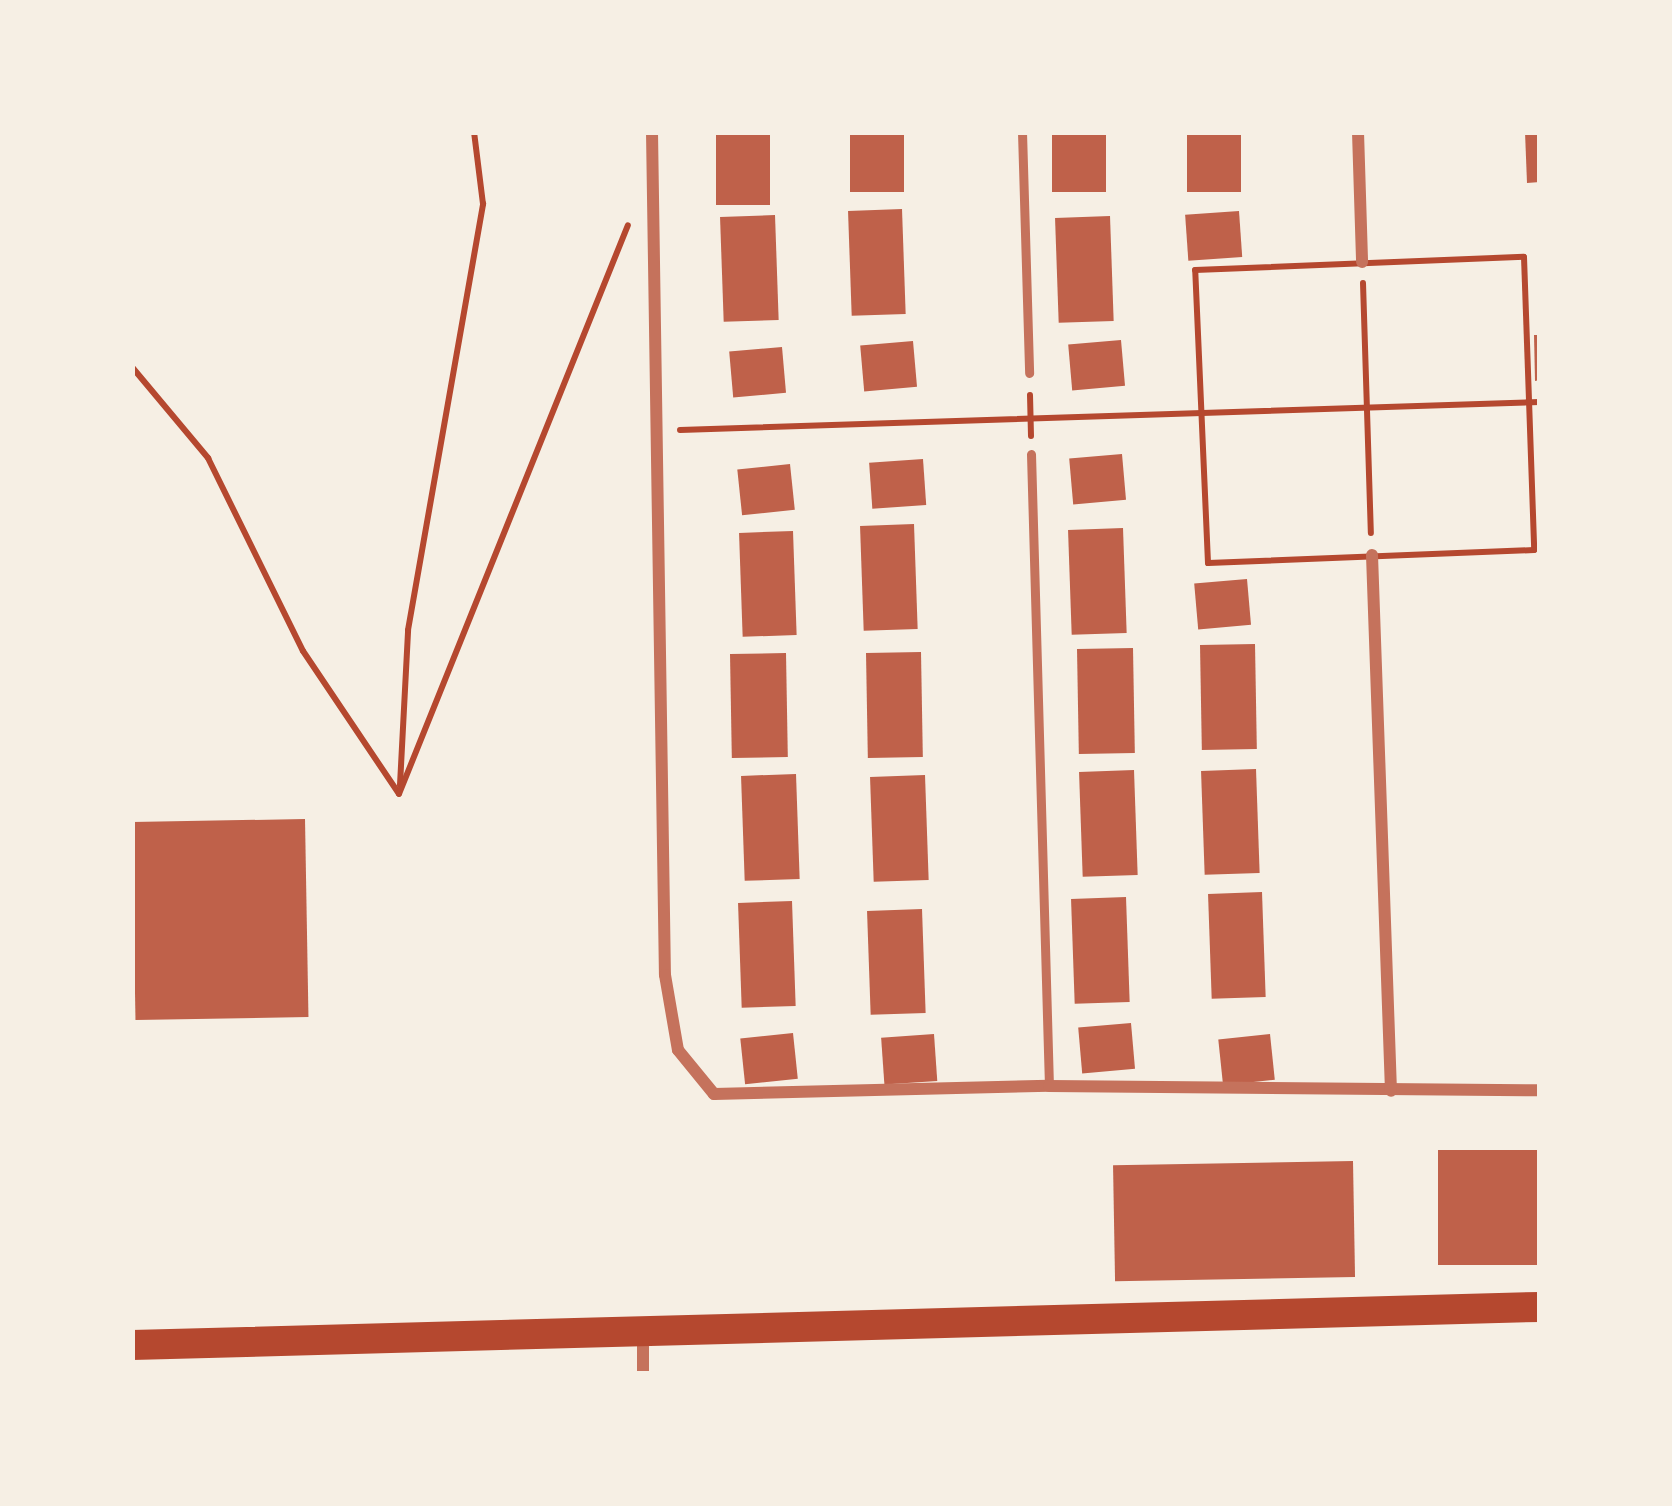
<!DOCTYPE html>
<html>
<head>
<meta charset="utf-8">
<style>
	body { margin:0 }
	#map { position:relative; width:1672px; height:1506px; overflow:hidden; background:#f6efe4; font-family:Overpass,sans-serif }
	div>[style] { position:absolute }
	.building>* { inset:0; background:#bf614a; transform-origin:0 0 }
	.path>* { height:6px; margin:-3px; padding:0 3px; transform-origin:3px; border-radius:3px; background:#b5482f }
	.service>* { height:9px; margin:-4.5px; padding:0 4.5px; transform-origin:4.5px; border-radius:4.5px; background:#c5725c }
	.minor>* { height:12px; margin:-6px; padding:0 6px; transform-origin:6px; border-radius:6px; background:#c5725c }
	.primary>* { height:30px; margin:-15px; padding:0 15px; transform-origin:15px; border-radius:15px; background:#b5482f }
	span { translate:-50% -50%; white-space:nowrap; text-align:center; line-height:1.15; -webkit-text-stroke:9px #f6efe4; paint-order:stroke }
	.frame { position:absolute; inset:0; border:135px solid #f6efe4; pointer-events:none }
</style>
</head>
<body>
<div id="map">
	<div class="building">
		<div style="left:716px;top:132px;width:54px;height:73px"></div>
		<div style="left:850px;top:132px;width:54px;height:60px"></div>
		<div style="left:1052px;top:132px;width:54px;height:60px"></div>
		<div style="left:1187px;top:132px;width:54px;height:60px"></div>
		<div style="clip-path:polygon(1525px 132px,1540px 132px,1540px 182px,1527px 183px)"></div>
		<div style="left:902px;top:209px;width:105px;height:54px;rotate:88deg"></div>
		<div style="left:1239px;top:211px;width:46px;height:54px;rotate:86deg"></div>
		<div style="left:775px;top:215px;width:105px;height:55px;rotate:88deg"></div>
		<div style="left:1110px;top:216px;width:105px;height:55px;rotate:88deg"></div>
		<div style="clip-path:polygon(1534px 335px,1540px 335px,1540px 380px,1535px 381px)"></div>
		<div style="left:1121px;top:340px;width:46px;height:53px;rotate:85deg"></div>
		<div style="left:913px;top:341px;width:46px;height:53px;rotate:85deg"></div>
		<div style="left:782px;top:347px;width:46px;height:53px;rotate:85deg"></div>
		<div style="left:1122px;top:454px;width:46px;height:53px;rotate:85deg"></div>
		<div style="left:923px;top:459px;width:46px;height:54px;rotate:86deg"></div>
		<div style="left:790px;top:464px;width:46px;height:53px;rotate:84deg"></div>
		<div style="left:914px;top:524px;width:105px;height:54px;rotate:88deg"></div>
		<div style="left:1123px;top:528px;width:105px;height:55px;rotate:88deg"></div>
		<div style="left:793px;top:531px;width:104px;height:54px;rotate:88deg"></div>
		<div style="left:1247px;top:579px;width:46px;height:53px;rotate:85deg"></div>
		<div style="left:1255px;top:644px;width:105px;height:55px;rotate:89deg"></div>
		<div style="left:1133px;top:648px;width:105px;height:56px;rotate:89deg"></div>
		<div style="left:921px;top:652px;width:105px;height:55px;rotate:89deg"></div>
		<div style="left:786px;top:653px;width:104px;height:56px;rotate:89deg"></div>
		<div style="left:1256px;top:769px;width:104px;height:55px;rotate:88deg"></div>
		<div style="left:1134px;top:770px;width:105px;height:55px;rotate:88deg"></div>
		<div style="left:796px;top:774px;width:105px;height:55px;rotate:88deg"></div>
		<div style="left:925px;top:775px;width:105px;height:55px;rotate:88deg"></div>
		<div style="left:305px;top:819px;width:198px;height:173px;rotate:89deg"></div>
		<div style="left:1262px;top:892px;width:105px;height:54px;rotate:88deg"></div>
		<div style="left:1126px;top:897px;width:105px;height:55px;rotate:88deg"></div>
		<div style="left:792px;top:901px;width:105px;height:54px;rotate:88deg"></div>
		<div style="left:922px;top:909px;width:104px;height:55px;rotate:88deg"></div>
		<div style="left:1131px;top:1023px;width:46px;height:53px;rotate:85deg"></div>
		<div style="left:793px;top:1033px;width:46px;height:53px;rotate:84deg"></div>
		<div style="left:934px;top:1034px;width:47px;height:53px;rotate:86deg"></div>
		<div style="left:1270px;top:1034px;width:46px;height:52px;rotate:84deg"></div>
		<div style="left:1540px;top:1150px;width:115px;height:102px;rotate:90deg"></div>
		<div style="left:1353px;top:1161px;width:116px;height:240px;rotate:89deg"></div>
	</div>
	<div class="path">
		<div style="left:1524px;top:257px;width:293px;rotate:88deg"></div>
		<div style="left:1534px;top:550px;width:326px;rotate:177.7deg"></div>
		<div style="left:1208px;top:563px;width:293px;rotate:-92.5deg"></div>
		<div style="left:1195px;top:270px;width:329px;rotate:-2.3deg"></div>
		<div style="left:1363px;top:283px;width:250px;rotate:88.2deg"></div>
		<div style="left:132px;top:367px;width:119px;rotate:50.1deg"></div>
		<div style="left:208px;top:458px;width:215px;rotate:63.8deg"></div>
		<div style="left:303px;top:651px;width:172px;rotate:56.1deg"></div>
		<div style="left:1030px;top:395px;width:41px;rotate:88.6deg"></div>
		<div style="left:680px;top:430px;width:860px;rotate:-1.86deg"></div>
		<div style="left:400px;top:785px;width:155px;rotate:-87deg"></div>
		<div style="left:408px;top:630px;width:433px;rotate:-80deg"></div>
		<div style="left:483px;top:204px;width:73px;rotate:-97.1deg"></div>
		<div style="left:399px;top:794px;width:613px;rotate:-68.08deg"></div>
	</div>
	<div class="service">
		<div style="left:1022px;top:132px;width:241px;rotate:88.3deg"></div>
		<div style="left:1031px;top:454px;width:632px;rotate:88.37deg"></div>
	</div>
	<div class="minor">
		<div style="left:652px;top:132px;width:843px;rotate:89.12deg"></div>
		<div style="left:665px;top:975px;width:76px;rotate:80.2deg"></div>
		<div style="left:678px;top:1050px;width:57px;rotate:50.7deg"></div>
		<div style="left:714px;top:1094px;width:335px;rotate:-1.4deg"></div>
		<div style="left:1049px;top:1086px;width:491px;rotate:0.5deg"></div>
		<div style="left:1358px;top:132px;width:130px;rotate:88.2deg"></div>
		<div style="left:1372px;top:555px;width:536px;rotate:87.97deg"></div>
		<div style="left:643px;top:1335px;width:39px;rotate:90deg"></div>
	</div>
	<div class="primary">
		<div style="left:132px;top:1345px;width:1409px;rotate:-1.55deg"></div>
	</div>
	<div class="frame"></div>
</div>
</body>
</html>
